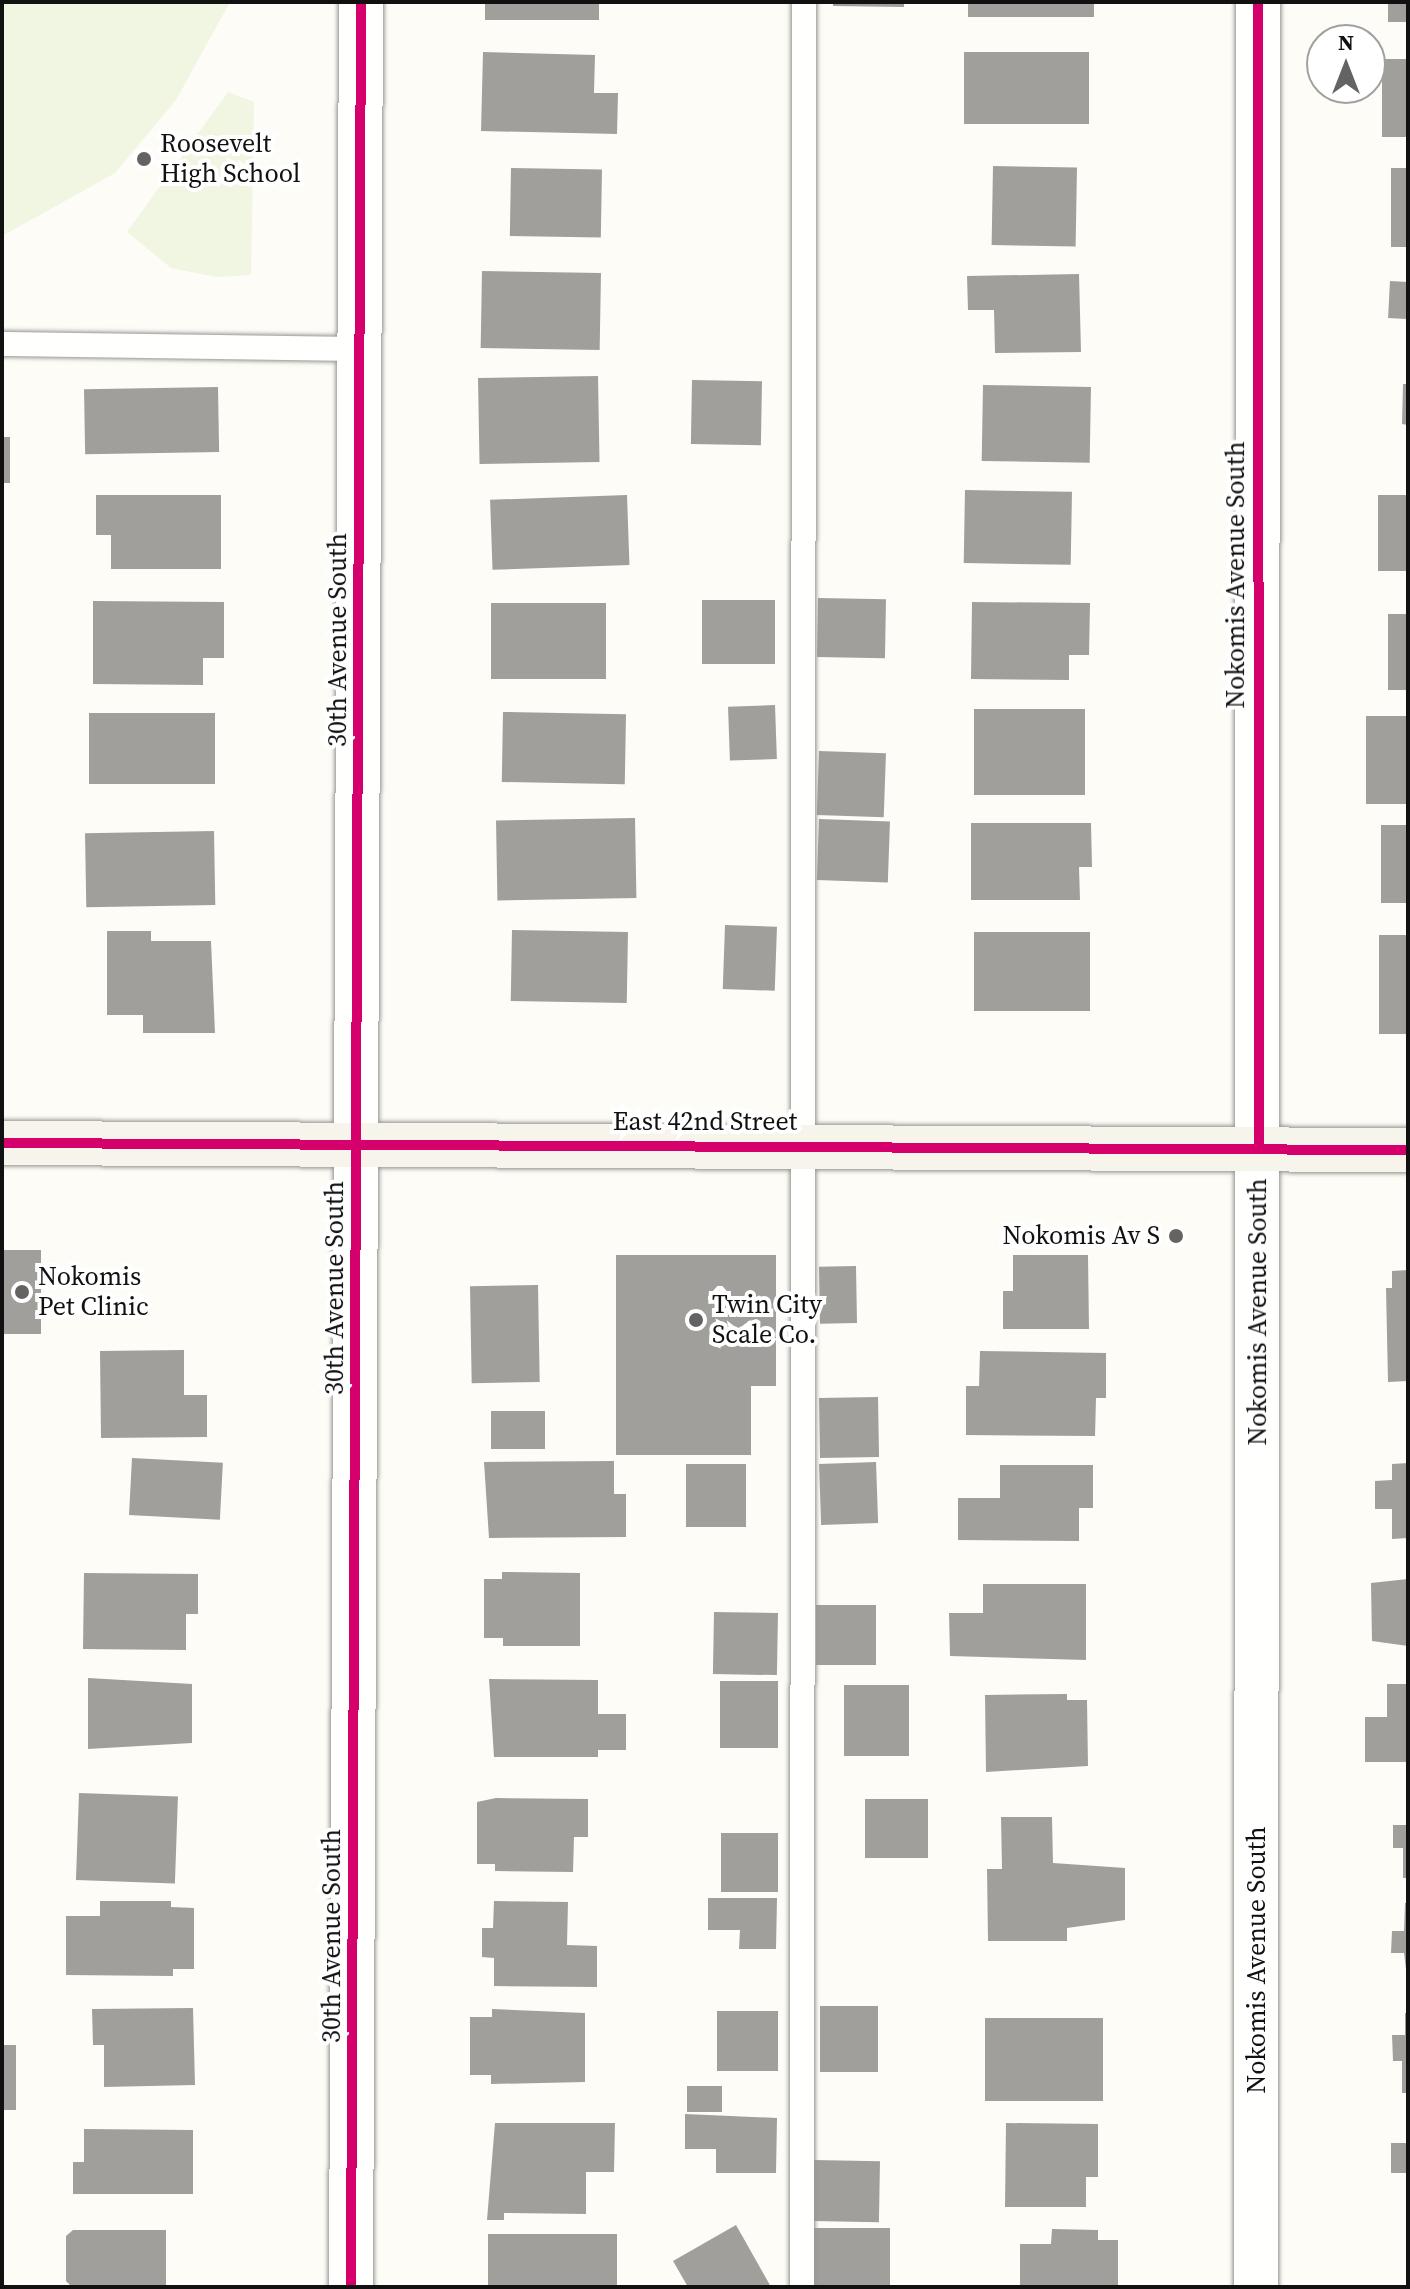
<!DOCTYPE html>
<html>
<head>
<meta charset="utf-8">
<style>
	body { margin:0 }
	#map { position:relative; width:1410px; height:2289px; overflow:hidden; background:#fdfcf7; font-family:"Source Serif 4",serif }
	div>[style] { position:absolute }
	.pitch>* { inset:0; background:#f0f6e1 }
	.building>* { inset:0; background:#a19f9c; transform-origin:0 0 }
	.roads { filter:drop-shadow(0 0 2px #979795) drop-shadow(0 0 2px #979795) }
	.lane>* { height:24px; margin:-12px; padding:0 12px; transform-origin:12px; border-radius:12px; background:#fffffe }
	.street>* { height:44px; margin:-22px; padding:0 22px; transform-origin:22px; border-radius:22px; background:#fffffe }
	.secondary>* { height:44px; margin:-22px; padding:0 22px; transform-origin:22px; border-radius:22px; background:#f6f4eb }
	.cycleway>* { height:10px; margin:-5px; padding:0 5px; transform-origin:5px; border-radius:5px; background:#d6006c }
	.dots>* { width:22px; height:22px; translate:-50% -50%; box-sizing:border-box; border:4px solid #fff; border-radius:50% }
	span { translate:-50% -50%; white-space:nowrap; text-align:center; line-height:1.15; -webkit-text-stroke:8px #fff; paint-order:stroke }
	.poi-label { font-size:26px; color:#111 }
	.left { translate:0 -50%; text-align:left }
	.right { translate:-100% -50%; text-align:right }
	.street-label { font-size:26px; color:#111 }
	.frame { position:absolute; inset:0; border:4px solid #111; pointer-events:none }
	.north { position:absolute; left:1306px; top:24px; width:80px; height:80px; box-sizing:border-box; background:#fff; border:2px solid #a0a0a0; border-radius:50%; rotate:0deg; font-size:22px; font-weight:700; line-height:32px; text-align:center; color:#111 }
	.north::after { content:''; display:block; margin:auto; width:28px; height:36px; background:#646362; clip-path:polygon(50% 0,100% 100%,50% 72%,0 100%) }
</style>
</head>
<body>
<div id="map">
	<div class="pitch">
		<div style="clip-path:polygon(2px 2px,230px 2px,176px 100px,115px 173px,2px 236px)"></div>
		<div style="clip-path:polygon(228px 92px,254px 102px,251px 275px,216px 277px,171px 268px,127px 232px)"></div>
	</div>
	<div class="building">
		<div style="left:485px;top:2px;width:114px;height:18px"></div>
		<div style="clip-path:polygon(833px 2px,904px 2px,904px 7px,833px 6px)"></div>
		<div style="left:968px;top:2px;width:126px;height:15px"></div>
		<div style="left:1388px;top:2px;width:20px;height:20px"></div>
		<div style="clip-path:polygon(483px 52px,595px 55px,594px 93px,618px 93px,617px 134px,481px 131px)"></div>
		<div style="left:964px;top:52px;width:125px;height:72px"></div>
		<div style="left:1408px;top:59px;width:78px;height:26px;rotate:90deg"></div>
		<div style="left:993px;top:166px;width:84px;height:79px;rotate:1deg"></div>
		<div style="left:511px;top:168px;width:91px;height:68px;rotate:1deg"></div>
		<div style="left:1391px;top:168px;width:17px;height:79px"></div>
		<div style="left:482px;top:271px;width:119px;height:77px;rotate:1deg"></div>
		<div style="clip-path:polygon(1079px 274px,1081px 352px,995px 353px,994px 310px,968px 310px,967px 276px)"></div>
		<div style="left:1390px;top:281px;width:18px;height:37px;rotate:3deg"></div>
		<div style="left:598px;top:376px;width:86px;height:120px;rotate:89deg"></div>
		<div style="left:692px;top:380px;width:70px;height:64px;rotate:1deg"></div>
		<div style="clip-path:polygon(1403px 384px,1408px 384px,1408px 425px,1402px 424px)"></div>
		<div style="left:983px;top:385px;width:108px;height:76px;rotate:1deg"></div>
		<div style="left:218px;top:387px;width:65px;height:134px;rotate:89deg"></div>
		<div style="left:2px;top:437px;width:8px;height:46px"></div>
		<div style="left:965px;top:490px;width:107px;height:73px;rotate:1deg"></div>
		<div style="clip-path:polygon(96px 495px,221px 495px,221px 569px,111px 569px,111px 535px,96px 535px)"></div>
		<div style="left:627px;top:495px;width:70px;height:137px;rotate:88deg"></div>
		<div style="left:1408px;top:495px;width:76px;height:30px;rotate:90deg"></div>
		<div style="left:818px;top:598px;width:68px;height:59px;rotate:1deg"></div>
		<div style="left:702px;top:600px;width:73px;height:64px"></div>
		<div style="clip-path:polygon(93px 601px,224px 602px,224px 658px,203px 658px,203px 685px,93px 684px)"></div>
		<div style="clip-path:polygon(972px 602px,1090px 603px,1089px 655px,1069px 655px,1069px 680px,971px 679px)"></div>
		<div style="left:491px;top:603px;width:115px;height:76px"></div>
		<div style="left:1388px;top:614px;width:20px;height:76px"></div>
		<div style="left:775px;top:705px;width:54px;height:47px;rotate:88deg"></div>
		<div style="left:974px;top:709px;width:111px;height:86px"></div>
		<div style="left:503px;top:712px;width:123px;height:70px;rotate:1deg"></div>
		<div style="left:89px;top:713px;width:126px;height:71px"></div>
		<div style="left:1408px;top:716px;width:88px;height:42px;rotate:90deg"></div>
		<div style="left:819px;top:751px;width:67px;height:64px;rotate:2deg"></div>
		<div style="left:635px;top:818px;width:80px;height:139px;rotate:89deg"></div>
		<div style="left:819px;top:819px;width:71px;height:61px;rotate:2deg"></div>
		<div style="clip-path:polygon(971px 823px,1091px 823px,1092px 867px,1079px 867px,1080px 900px,971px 900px)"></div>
		<div style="left:1381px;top:825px;width:27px;height:78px"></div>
		<div style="left:214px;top:831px;width:74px;height:129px;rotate:89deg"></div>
		<div style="left:725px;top:925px;width:52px;height:64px;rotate:2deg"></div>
		<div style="left:512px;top:930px;width:116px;height:71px;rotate:1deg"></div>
		<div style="clip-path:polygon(107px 931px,151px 931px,151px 941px,211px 941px,215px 1033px,143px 1033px,143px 1015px,107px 1015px)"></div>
		<div style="left:974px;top:932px;width:116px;height:79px"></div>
		<div style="left:1379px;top:935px;width:29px;height:99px"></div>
		<div style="left:2px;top:1250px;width:39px;height:84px"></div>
		<div style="clip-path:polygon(616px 1255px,776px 1255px,776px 1386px,751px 1386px,751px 1455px,616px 1455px)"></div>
		<div style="clip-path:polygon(1013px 1255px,1088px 1255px,1089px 1329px,1003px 1329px,1003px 1291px,1013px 1291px)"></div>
		<div style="left:856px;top:1266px;width:57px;height:37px;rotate:89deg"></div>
		<div style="clip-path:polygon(1408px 1270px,1408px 1381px,1388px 1382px,1386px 1288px,1392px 1288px,1392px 1271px)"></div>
		<div style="left:538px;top:1285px;width:97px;height:68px;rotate:89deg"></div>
		<div style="clip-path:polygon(184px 1350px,184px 1395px,207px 1395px,207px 1437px,101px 1438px,100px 1351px)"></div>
		<div style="clip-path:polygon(980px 1351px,1106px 1353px,1106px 1398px,1096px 1398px,1095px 1436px,966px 1435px,966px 1386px,979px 1386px)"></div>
		<div style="left:878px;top:1397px;width:60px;height:59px;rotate:89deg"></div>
		<div style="left:491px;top:1411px;width:54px;height:38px"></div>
		<div style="left:132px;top:1458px;width:91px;height:57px;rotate:3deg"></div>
		<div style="clip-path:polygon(614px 1461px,614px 1494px,626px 1494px,626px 1537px,489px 1538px,484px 1462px)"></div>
		<div style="left:876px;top:1462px;width:61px;height:57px;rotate:88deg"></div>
		<div style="clip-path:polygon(1408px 1463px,1408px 1538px,1392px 1539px,1392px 1509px,1375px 1509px,1375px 1481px,1392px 1480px,1392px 1464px)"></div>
		<div style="left:686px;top:1464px;width:60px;height:63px"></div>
		<div style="clip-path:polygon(1000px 1465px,1093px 1465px,1093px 1508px,1079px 1508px,1079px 1541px,958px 1540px,958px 1498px,1000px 1498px)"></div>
		<div style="clip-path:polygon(502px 1572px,580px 1573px,580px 1646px,503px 1646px,503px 1638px,484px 1638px,484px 1579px,502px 1579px)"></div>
		<div style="clip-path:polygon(84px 1573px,198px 1574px,198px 1614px,186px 1614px,186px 1650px,83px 1649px)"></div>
		<div style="clip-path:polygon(1408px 1579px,1408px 1646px,1372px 1641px,1371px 1583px)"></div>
		<div style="clip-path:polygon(983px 1584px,1086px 1584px,1086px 1660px,950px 1656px,949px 1613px,983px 1613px)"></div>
		<div style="left:816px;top:1605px;width:60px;height:60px"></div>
		<div style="left:714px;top:1612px;width:64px;height:62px;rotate:1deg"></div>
		<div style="clip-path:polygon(88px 1678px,192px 1684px,192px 1743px,88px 1749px)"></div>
		<div style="clip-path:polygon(489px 1679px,598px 1680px,598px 1714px,626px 1714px,626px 1750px,598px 1750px,598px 1757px,494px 1757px)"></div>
		<div style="left:778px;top:1681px;width:67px;height:58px;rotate:90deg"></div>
		<div style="clip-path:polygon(1387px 1684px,1408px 1684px,1408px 1762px,1365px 1762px,1365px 1717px,1387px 1717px)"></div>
		<div style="left:844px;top:1685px;width:65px;height:71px"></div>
		<div style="clip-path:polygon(1067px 1694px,1067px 1700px,1087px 1700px,1088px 1766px,986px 1772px,985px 1695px)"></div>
		<div style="left:79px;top:1793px;width:99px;height:87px;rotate:2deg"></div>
		<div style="clip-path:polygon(496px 1798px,588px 1799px,588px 1837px,574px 1837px,573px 1872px,495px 1871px,495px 1864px,477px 1864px,477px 1802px)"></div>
		<div style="left:865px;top:1799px;width:63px;height:59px"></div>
		<div style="clip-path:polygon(1001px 1817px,1052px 1817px,1053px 1863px,1125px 1868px,1125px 1920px,1067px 1928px,1067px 1941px,988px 1941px,987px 1869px,1002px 1869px)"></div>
		<div style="clip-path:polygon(1393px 1825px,1408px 1825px,1408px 1878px,1403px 1878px,1403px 1848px,1393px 1848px)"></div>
		<div style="left:721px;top:1833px;width:57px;height:59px"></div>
		<div style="clip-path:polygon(708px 1898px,777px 1898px,776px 1949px,739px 1949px,740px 1930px,708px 1930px)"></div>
		<div style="clip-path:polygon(100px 1901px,171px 1901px,171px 1907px,194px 1908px,194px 1969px,173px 1969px,173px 1976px,66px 1975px,66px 1916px,100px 1916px)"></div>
		<div style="clip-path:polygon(494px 1901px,568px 1902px,567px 1945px,597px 1946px,597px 1987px,494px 1986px,494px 1958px,482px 1957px,482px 1928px,493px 1928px)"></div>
		<div style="clip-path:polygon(1405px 1903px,1408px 1903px,1408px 1986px,1404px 1953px,1391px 1953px,1392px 1931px,1404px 1931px)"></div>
		<div style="left:820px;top:2006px;width:58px;height:66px"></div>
		<div style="clip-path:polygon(193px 2008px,195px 2085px,104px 2087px,104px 2045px,93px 2045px,92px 2009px)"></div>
		<div style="clip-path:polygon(492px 2009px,585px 2013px,585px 2082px,491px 2084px,491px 2075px,470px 2075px,470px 2017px,492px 2017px)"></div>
		<div style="left:717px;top:2011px;width:61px;height:60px"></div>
		<div style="clip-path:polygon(1405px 2013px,1408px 2013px,1408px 2093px,1402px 2093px,1402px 2061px,1393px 2061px,1392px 2035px,1405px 2035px)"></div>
		<div style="left:985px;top:2018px;width:118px;height:83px"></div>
		<div style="left:2px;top:2045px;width:14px;height:65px"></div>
		<div style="left:722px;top:2086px;width:26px;height:35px;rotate:90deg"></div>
		<div style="clip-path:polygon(685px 2114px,777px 2118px,776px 2173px,716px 2173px,716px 2149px,685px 2149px)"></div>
		<div style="clip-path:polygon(495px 2123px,615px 2123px,614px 2172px,586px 2172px,586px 2214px,504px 2213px,504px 2220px,487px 2220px)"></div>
		<div style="clip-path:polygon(1006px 2123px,1098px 2124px,1098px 2177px,1086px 2177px,1086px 2207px,1005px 2207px)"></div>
		<div style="clip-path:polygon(84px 2129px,193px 2130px,193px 2194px,73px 2194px,73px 2162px,84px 2162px)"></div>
		<div style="left:1391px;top:2143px;width:17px;height:30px"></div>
		<div style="left:814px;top:2160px;width:66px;height:61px;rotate:1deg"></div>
		<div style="clip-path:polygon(736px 2225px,771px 2287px,688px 2287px,673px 2261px)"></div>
		<div style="left:812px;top:2228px;width:78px;height:59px"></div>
		<div style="clip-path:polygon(1052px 2229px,1098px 2230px,1098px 2240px,1118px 2240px,1118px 2287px,1020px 2287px,1020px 2244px,1051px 2244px)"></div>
		<div style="clip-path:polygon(73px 2230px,166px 2230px,166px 2287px,72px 2287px,66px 2281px,66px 2236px)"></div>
		<div style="left:488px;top:2234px;width:129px;height:53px"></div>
	</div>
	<div class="roads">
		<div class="lane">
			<div style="left:2px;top:344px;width:360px;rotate:0.8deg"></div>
			<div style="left:802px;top:2287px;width:2285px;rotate:-89.95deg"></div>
		</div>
		<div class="street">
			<div style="left:351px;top:2287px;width:2285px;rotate:-89.75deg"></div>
			<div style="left:1256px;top:2287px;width:2285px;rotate:-89.95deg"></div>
		</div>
		<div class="secondary">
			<div style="left:2px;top:1143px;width:1406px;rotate:0.29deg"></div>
		</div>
	</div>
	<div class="cycleway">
		<div style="left:1258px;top:2px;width:1147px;rotate:89.95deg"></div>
		<div style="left:2px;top:1143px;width:1406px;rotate:0.29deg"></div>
		<div style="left:351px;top:2287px;width:2285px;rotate:-89.75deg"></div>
	</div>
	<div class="dots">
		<div style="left:144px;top:159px;background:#646362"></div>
		<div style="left:1176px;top:1236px;background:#646362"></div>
		<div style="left:22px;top:1292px;background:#646362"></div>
		<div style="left:696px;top:1320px;background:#646362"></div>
	</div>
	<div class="poi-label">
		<span class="left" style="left:160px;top:159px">Roosevelt<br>High School</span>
		<span class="right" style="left:1160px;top:1236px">Nokomis Av S</span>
		<span class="left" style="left:38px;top:1292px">Nokomis<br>Pet Clinic</span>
		<span class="left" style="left:712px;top:1320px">Twin City<br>Scale Co.</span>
	</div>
	<div class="street-label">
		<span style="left:1236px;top:575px;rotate:-90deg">Nokomis Avenue South</span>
		<span style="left:338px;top:640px;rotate:-90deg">30th Avenue South</span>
		<span style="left:705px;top:1122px">East 42nd Street</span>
		<span style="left:335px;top:1288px;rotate:-90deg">30th Avenue South</span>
		<span style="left:1258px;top:1312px;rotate:-90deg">Nokomis Avenue South</span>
		<span style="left:332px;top:1936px;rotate:-90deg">30th Avenue South</span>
		<span style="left:1257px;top:1960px;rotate:-90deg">Nokomis Avenue South</span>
	</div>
	<div class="frame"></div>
	<div class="north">N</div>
</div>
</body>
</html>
